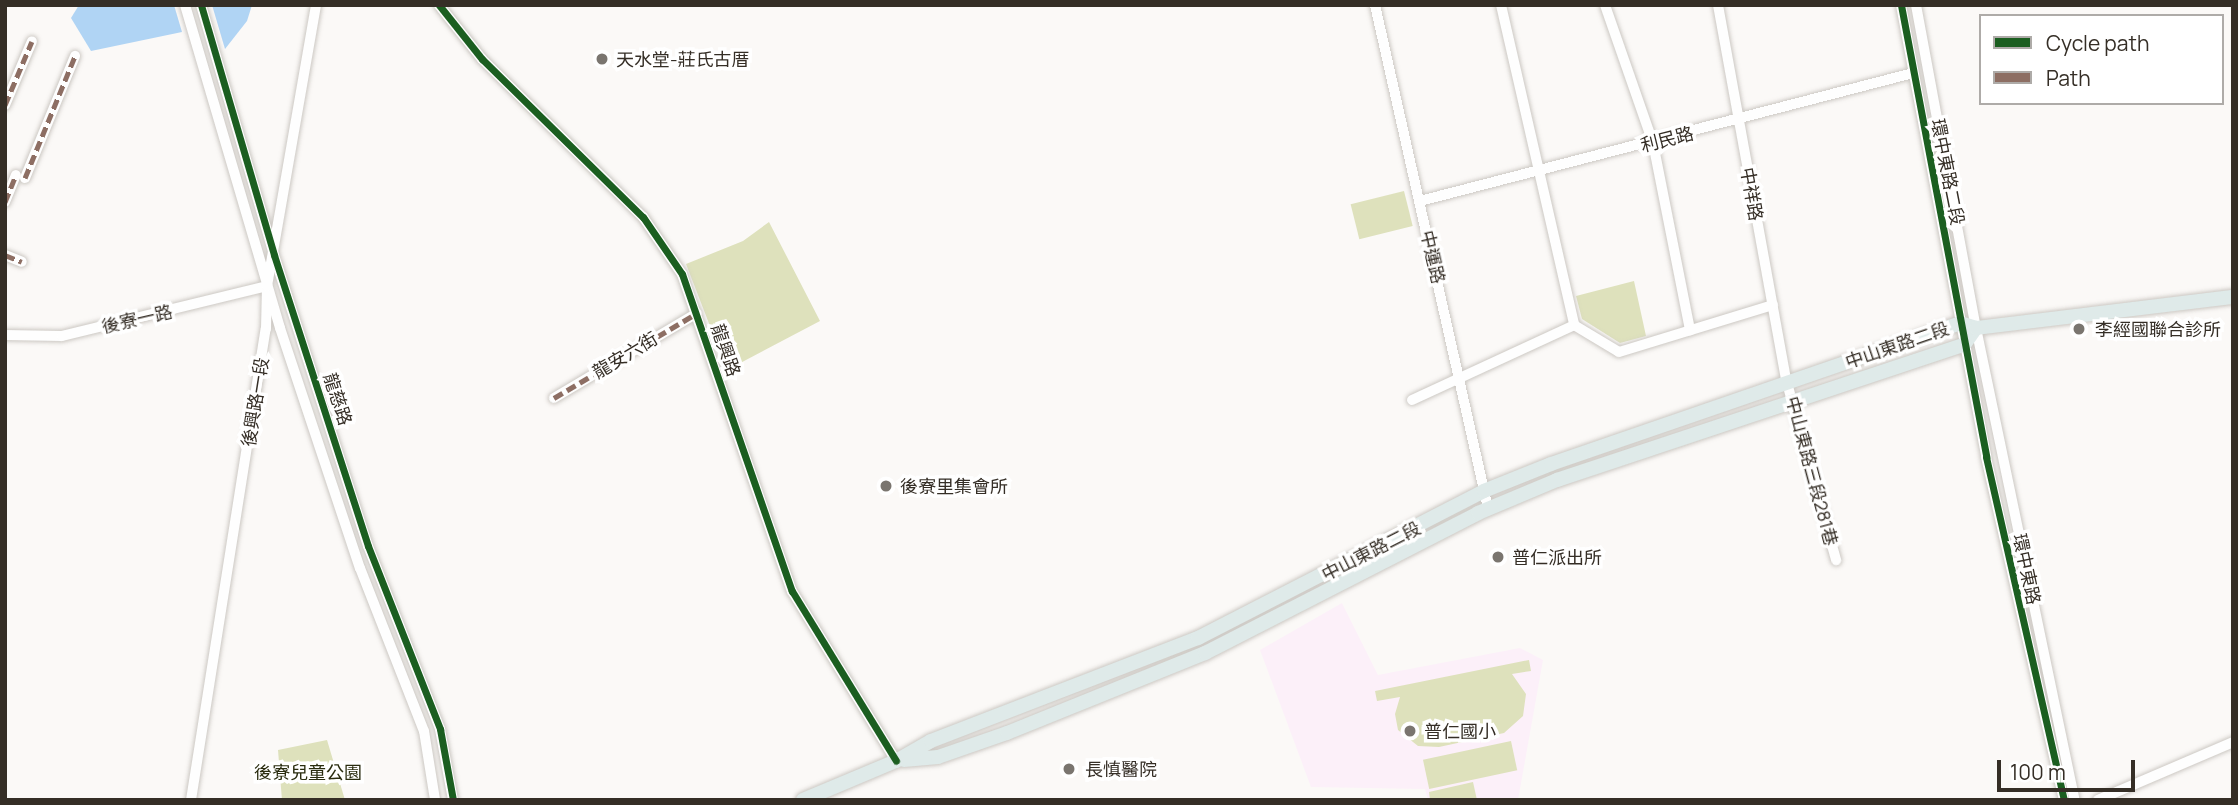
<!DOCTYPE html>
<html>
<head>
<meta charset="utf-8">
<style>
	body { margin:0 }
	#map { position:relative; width:2238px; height:805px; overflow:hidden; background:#fbf9f7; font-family:Manrope,"Noto Sans TC",sans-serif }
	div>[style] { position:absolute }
	.industrial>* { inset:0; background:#fcf0f9 }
	.green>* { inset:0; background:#dee1bc; transform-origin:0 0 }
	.water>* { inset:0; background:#b0d4f4 }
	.roads { filter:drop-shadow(0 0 2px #ccc8c3) drop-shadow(0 0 2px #ccc8c3) }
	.minor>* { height:10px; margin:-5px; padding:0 5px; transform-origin:5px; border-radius:5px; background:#fefefe }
	.major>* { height:14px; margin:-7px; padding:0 7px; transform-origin:7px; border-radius:7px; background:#dfeae9 }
	.quiet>* { height:5px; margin-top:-2.5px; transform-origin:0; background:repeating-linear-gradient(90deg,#8d6e63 0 10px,transparent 0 15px) }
	.cycleway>* { height:7px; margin:-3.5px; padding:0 3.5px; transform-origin:3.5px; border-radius:3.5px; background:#1b5e20 }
	.dots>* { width:19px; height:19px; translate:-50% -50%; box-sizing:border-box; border:4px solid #fff; border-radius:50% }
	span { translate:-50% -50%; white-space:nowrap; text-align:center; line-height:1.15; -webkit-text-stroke:7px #fff; paint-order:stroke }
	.poi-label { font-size:18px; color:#352e26 }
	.left { translate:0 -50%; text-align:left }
	.street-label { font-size:18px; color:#352e26 }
	.park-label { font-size:18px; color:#2a2c0f }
	.frame { position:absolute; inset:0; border:7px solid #352e26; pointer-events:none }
	.legend { position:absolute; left:1979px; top:14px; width:245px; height:91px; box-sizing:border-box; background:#fff; border:2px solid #aeaba8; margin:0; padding:9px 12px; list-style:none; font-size:21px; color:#352e26 }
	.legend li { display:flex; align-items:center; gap:14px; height:35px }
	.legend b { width:35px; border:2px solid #aeaba8 }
	.scale { position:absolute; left:1997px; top:760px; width:138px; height:32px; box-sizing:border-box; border:4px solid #352e26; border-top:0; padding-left:9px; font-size:21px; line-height:24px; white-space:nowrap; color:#352e26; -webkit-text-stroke:5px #fff; paint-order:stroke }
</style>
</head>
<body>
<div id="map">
	<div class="industrial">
		<div style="clip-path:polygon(1342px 603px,1378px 675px,1520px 648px,1543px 660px,1518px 800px,1428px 800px,1425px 789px,1311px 787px,1260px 650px)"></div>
	</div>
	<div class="green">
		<div style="left:1404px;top:191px;width:36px;height:55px;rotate:76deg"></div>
		<div style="clip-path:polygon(769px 222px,820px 321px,727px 370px,686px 264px,743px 241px)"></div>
		<div style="clip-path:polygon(1634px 281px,1646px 336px,1620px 343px,1582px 319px,1576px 296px)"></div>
		<div style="clip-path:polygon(1529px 660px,1531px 671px,1512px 674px,1526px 694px,1523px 716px,1504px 733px,1439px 747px,1418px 746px,1398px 730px,1395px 714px,1400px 697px,1377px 701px,1375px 691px)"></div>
		<div style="clip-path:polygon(327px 740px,345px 800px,282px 800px,278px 750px)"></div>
		<div style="left:1511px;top:741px;width:30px;height:90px;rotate:78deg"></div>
		<div style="clip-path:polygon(1473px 782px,1477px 800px,1430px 800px,1429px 792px)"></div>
	</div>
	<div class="water">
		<div style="clip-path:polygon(79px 5px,174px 5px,182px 32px,91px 51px,71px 18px)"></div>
		<div style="clip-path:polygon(212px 5px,252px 5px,247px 21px,225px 49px)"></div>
	</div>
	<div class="roads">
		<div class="minor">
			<div style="left:185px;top:5px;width:337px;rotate:73.6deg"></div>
			<div style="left:280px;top:328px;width:253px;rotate:71.6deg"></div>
			<div style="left:360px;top:568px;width:175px;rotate:68.6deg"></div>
			<div style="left:424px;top:731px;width:70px;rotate:80.9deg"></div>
			<div style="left:201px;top:5px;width:260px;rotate:73.7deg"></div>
			<div style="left:274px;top:255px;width:306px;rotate:72.1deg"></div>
			<div style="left:368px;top:546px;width:197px;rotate:68.5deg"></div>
			<div style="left:440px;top:729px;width:72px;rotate:79.6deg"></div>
			<div style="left:439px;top:5px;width:69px;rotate:51.5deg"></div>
			<div style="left:482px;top:59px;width:226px;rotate:44.5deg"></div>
			<div style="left:643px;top:217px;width:69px;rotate:55.6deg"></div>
			<div style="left:682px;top:274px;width:336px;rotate:70.9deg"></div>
			<div style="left:792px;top:591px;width:199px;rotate:58.5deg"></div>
			<div style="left:1375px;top:5px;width:516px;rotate:77.34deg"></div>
			<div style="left:1501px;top:5px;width:328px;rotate:77.1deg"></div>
			<div style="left:1605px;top:5px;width:146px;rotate:70.8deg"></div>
			<div style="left:1653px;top:143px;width:191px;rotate:78.8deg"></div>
			<div style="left:1718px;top:5px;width:384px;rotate:79.7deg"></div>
			<div style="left:1787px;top:383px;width:184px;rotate:74.5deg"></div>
			<div style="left:1901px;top:5px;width:460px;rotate:79.3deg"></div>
			<div style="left:1986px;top:457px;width:352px;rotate:77.2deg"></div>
			<div style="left:1916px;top:5px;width:329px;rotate:79.5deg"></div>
			<div style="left:1976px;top:328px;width:482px;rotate:78.2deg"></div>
			<div style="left:5px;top:105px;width:69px;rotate:-67.1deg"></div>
			<div style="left:25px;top:178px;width:132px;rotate:-67.7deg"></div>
			<div style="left:1420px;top:201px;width:509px;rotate:-14.55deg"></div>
			<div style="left:5px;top:202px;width:29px;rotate:-68deg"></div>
			<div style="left:5px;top:255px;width:18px;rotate:22deg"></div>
			<div style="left:5px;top:335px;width:57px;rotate:1deg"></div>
			<div style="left:62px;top:336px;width:211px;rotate:-13.7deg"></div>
			<div style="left:554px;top:398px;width:166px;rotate:-30.7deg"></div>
			<div style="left:1412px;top:400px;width:179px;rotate:-24.8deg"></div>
			<div style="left:1574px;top:325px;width:52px;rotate:31deg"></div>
			<div style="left:1619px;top:352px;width:161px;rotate:-17deg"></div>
			<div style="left:191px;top:800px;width:477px;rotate:-81deg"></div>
			<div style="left:266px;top:329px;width:43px;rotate:-88.7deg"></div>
			<div style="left:267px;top:286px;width:285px;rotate:-80.1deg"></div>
			<div style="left:2098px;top:800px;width:147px;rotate:-23.2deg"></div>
		</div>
		<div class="major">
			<div style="left:904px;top:760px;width:34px;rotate:-5deg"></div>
			<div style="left:938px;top:757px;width:73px;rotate:-19.2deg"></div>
			<div style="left:1007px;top:733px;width:214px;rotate:-22deg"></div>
			<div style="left:1205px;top:653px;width:307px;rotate:-27.1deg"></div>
			<div style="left:1478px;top:513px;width:86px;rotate:-22.7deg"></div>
			<div style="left:1557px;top:480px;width:429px;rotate:-18.4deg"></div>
			<div style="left:1964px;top:345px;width:21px;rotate:-55deg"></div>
			<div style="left:803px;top:800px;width:101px;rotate:-22.8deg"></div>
			<div style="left:896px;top:761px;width:40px;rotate:-29.7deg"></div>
			<div style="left:931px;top:741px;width:286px;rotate:-21.1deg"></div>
			<div style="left:1198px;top:638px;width:322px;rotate:-27.2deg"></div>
			<div style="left:1484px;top:491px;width:72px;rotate:-21.9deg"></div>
			<div style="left:1551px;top:464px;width:433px;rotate:-19deg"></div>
			<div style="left:1960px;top:323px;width:17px;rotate:17deg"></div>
			<div style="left:1976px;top:328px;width:259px;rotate:-6.9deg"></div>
		</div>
	</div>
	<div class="quiet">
		<div style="left:5px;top:105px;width:69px;rotate:-67.1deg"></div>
		<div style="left:25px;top:178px;width:132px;rotate:-67.7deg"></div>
		<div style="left:5px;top:202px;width:29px;rotate:-68deg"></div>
		<div style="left:5px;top:255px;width:18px;rotate:22deg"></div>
		<div style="left:554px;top:398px;width:166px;rotate:-30.7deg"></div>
	</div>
	<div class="cycleway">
		<div style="left:201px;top:5px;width:260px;rotate:73.7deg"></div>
		<div style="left:274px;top:255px;width:306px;rotate:72.1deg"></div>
		<div style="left:368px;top:546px;width:197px;rotate:68.5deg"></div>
		<div style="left:440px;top:729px;width:72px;rotate:79.6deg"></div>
		<div style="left:439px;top:5px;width:69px;rotate:51.5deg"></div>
		<div style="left:482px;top:59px;width:226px;rotate:44.5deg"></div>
		<div style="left:643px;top:217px;width:69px;rotate:55.6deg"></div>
		<div style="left:682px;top:274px;width:336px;rotate:70.9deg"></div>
		<div style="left:792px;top:591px;width:199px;rotate:58.5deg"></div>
		<div style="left:1901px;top:5px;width:460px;rotate:79.3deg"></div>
		<div style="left:1986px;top:457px;width:352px;rotate:77.2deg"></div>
	</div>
	<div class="dots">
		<div style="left:602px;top:59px;background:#7a756f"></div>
		<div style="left:2079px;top:329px;background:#7a756f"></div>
		<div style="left:886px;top:486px;background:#7a756f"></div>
		<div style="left:1498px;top:557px;background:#7a756f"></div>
		<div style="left:1410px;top:731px;background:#7a756f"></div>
		<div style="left:1069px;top:769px;background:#7a756f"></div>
	</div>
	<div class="poi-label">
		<span class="left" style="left:616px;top:59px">天水堂-莊氏古厝</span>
		<span class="left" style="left:2095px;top:329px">李經國聯合診所</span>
		<span class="left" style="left:900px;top:486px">後寮里集會所</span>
		<span class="left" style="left:1512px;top:557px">普仁派出所</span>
		<span class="left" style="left:1424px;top:731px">普仁國小</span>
		<span class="left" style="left:1085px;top:769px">長慎醫院</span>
	</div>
	<div class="street-label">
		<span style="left:1667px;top:139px;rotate:-14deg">利民路</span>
		<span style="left:1948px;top:172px;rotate:79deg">環中東路二段</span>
		<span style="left:1752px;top:194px;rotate:80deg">中祥路</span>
		<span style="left:1433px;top:257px;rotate:77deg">中運路</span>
		<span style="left:137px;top:319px;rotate:-13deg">後寮一路</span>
		<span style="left:1897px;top:345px;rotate:-19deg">中山東路二段</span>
		<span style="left:726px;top:350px;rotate:71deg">龍興路</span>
		<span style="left:625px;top:355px;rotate:-31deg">龍安六街</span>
		<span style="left:338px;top:399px;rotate:72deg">龍慈路</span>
		<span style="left:255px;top:402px;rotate:-81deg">後興路一段</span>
		<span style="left:1812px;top:471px;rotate:75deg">中山東路三段281巷</span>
		<span style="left:1371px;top:551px;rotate:-27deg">中山東路二段</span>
		<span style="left:2027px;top:569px;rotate:78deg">環中東路</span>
	</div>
	<div class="park-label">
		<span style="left:308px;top:772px">後寮兒童公園</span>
	</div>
	<div class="frame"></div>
	<ul class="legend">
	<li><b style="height:9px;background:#1b5e20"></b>Cycle path</li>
	<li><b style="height:9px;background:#8d6e63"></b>Path</li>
	</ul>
	<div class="scale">100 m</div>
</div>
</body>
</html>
